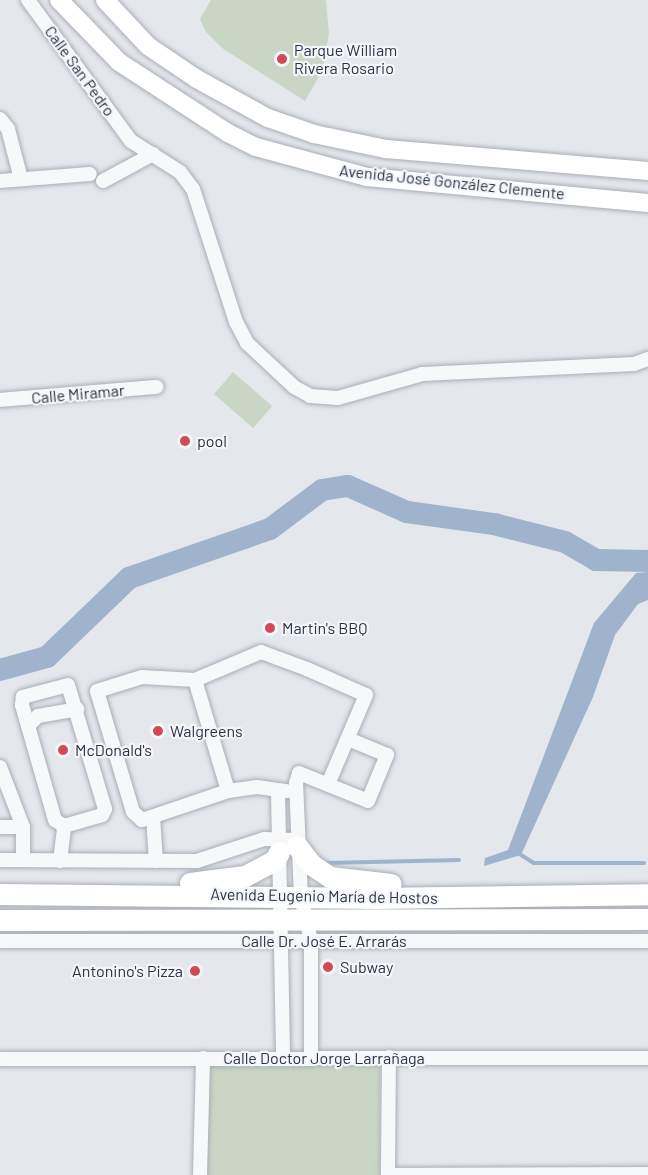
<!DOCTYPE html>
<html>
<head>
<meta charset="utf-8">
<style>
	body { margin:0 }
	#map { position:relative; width:648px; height:1175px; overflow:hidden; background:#e4e7ec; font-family:Barlow,sans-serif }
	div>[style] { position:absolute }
	.green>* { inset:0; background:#c9d6c5; transform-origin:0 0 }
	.water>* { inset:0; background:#9fb4cc }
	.stream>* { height:4px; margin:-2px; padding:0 2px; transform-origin:2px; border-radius:2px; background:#9fb4cc }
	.river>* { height:22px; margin:-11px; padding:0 11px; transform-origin:11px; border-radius:11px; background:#9fb4cc }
	.roads { filter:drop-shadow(0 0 2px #a9aeb7) drop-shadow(0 0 2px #a9aeb7) }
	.minor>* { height:14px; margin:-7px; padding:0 7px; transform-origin:7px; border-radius:7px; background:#f7f8fa }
	.major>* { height:18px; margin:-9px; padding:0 9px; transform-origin:9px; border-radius:9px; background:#fff }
	.highway>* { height:21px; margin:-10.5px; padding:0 10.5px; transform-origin:10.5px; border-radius:10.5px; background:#fff }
	.dots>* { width:16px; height:16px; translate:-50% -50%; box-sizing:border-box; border:3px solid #f4f6f9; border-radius:50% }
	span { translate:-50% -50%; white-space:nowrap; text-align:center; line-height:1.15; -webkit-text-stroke:4.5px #f4f6f9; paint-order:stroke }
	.poi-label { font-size:16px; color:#2b3445 }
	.left { translate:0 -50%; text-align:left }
	.right { translate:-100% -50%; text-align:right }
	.street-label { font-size:16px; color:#2b3445 }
</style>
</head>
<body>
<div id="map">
	<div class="green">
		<div style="clip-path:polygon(211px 0,326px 0,329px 34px,322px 71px,305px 101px,222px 48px,206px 32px,200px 19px)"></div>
		<div style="left:233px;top:372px;width:52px;height:29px;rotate:41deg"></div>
		<div style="left:206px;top:1066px;width:174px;height:109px"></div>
	</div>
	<div class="water">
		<div style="clip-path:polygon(648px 572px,648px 600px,638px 604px,615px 635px,593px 697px,521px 855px,484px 866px,485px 858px,508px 850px,594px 623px,636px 573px)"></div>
	</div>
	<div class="stream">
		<div style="left:521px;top:855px;width:15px;rotate:32deg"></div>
		<div style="left:534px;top:863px;width:110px"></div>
		<div style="left:327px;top:863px;width:132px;rotate:-1.3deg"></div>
	</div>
	<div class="river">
		<div style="left:0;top:670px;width:49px;rotate:-15.5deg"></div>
		<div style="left:47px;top:657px;width:114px;rotate:-43.9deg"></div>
		<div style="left:129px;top:578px;width:149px;rotate:-19.2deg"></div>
		<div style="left:270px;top:529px;width:65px;rotate:-36.9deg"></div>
		<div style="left:322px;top:490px;width:26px;rotate:-9deg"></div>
		<div style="left:348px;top:486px;width:64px;rotate:23.8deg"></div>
		<div style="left:407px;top:512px;width:88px;rotate:7.9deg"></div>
		<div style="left:494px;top:524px;width:73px;rotate:14.2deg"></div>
		<div style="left:565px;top:542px;width:36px;rotate:30deg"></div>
		<div style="left:596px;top:560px;width:52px;rotate:1.1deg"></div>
	</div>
	<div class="roads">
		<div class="minor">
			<div style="left:28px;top:0;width:175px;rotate:53.9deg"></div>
			<div style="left:131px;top:141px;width:58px;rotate:32.3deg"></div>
			<div style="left:180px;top:172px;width:21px;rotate:53deg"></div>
			<div style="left:193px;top:189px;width:140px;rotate:72.1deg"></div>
			<div style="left:236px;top:322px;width:24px;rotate:62deg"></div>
			<div style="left:247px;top:343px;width:64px;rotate:43.1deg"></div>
			<div style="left:294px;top:387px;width:18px;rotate:29deg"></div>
			<div style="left:310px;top:396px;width:28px;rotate:4deg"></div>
			<div style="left:338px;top:398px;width:87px;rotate:-15.9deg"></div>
			<div style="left:422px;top:374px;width:212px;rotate:-2.7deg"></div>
			<div style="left:634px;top:364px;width:15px;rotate:-20deg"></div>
			<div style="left:0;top:119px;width:13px;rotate:51deg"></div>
			<div style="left:8px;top:129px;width:52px;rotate:75.4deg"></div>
			<div style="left:0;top:181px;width:90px;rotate:-4.4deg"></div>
			<div style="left:103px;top:181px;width:57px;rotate:-28.4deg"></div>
			<div style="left:0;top:400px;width:157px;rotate:-4.8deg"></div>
			<div style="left:195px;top:680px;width:116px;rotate:73.4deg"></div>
			<div style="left:228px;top:791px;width:29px;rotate:-8deg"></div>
			<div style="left:257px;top:787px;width:30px;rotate:8deg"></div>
			<div style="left:28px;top:726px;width:14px;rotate:-45deg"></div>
			<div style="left:38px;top:716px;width:40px;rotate:-10deg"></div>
			<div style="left:0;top:767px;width:64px;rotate:69deg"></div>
			<div style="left:228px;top:791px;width:91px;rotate:161.4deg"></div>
			<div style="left:142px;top:820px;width:12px;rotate:-138deg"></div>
			<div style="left:133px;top:812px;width:126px;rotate:-106.6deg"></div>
			<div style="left:97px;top:691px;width:47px;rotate:-17.3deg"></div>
			<div style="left:142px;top:677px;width:53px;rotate:3.2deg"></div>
			<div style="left:195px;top:680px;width:72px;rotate:-23deg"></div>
			<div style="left:261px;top:652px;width:49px;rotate:20.3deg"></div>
			<div style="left:307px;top:669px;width:64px;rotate:23.8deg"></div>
			<div style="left:366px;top:695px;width:97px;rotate:113.1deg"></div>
			<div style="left:278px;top:791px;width:266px;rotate:88.9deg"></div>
			<div style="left:153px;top:817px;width:44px;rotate:86.1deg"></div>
			<div style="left:0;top:827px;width:23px"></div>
			<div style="left:23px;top:827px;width:33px;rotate:90deg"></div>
			<div style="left:0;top:860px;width:197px;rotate:0.3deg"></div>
			<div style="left:197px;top:861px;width:71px;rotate:-18.2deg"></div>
			<div style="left:264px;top:839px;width:32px;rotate:2deg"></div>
			<div style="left:60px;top:861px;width:35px;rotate:-83deg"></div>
			<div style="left:64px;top:826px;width:40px;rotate:-16deg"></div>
			<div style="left:102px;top:815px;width:7px;rotate:-63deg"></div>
			<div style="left:105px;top:809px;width:129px;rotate:-106.6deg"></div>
			<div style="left:68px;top:685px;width:47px;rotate:165.1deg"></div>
			<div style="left:23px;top:697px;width:8px;rotate:97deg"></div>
			<div style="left:22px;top:705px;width:120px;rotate:74deg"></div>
			<div style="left:55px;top:820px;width:11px;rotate:34deg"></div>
			<div style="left:0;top:941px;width:648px"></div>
			<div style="left:311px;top:1057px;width:116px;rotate:-90deg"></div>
			<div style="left:311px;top:941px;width:45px;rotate:-102.8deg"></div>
			<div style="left:301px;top:897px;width:114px;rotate:-92.5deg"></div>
			<div style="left:296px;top:783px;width:10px;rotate:-73deg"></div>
			<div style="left:299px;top:773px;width:74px;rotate:22.1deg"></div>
			<div style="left:368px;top:801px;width:50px;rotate:-67.6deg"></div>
			<div style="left:387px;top:755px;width:42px;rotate:-157.7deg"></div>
			<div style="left:389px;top:1057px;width:118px;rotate:90.5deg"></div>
			<div style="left:388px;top:1175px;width:260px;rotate:-0.2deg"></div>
			<div style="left:0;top:1059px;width:648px;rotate:-0.09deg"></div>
			<div style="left:200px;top:1175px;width:117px;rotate:-88.5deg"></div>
		</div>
		<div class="major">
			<div style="left:59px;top:0;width:86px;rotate:45.9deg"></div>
			<div style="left:119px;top:62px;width:130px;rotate:33.1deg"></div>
			<div style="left:228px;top:133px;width:31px;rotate:27deg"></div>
			<div style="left:256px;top:147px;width:115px;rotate:15.1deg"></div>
			<div style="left:367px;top:177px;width:282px;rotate:5.3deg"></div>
			<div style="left:105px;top:0;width:63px;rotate:46.9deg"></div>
			<div style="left:148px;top:46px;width:59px;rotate:34deg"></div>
			<div style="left:197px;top:79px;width:81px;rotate:28.8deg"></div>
			<div style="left:268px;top:118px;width:49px;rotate:19.2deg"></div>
			<div style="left:314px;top:134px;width:74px;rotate:11.8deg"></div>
			<div style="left:386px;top:149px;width:263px;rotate:4.8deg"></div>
		</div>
		<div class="highway">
			<div style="left:297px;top:846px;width:24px;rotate:52deg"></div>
			<div style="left:312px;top:865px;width:22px;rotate:34deg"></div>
			<div style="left:330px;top:877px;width:61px;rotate:6.5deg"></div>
			<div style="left:190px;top:883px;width:55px;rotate:-7.3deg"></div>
			<div style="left:245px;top:876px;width:34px;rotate:-28deg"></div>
			<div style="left:275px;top:860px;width:9px;rotate:-63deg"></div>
			<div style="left:0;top:894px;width:376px;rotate:0.6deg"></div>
			<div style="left:376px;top:898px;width:272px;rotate:-0.8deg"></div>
			<div style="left:0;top:920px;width:648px;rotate:-0.09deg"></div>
		</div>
	</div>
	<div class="dots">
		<div style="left:282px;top:59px;background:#d1495b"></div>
		<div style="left:185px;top:441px;background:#d1495b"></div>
		<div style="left:270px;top:628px;background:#d1495b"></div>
		<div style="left:158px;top:731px;background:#d1495b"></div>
		<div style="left:63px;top:750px;background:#d1495b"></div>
		<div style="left:328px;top:967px;background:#d1495b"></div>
		<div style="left:195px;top:971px;background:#d1495b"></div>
	</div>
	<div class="poi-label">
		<span class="left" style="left:294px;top:59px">Parque William<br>Rivera Rosario</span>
		<span class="left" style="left:197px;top:441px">pool</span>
		<span class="left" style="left:282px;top:628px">Martin's BBQ</span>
		<span class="left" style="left:170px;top:731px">Walgreens</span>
		<span class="left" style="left:75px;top:750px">McDonald's</span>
		<span class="left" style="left:340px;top:967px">Subway</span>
		<span class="right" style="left:183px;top:971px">Antonino's Pizza</span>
	</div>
	<div class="street-label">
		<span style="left:80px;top:71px;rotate:54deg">Calle San Pedro</span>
		<span style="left:452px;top:182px;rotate:6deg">Avenida José González Clemente</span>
		<span style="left:78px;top:394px;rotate:-5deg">Calle Miramar</span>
		<span style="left:324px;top:896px;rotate:1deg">Avenida Eugenio María de Hostos</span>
		<span style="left:324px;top:941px">Calle Dr. José E. Arrarás</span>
		<span style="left:324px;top:1058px">Calle Doctor Jorge Larrañaga</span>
	</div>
</div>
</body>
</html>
